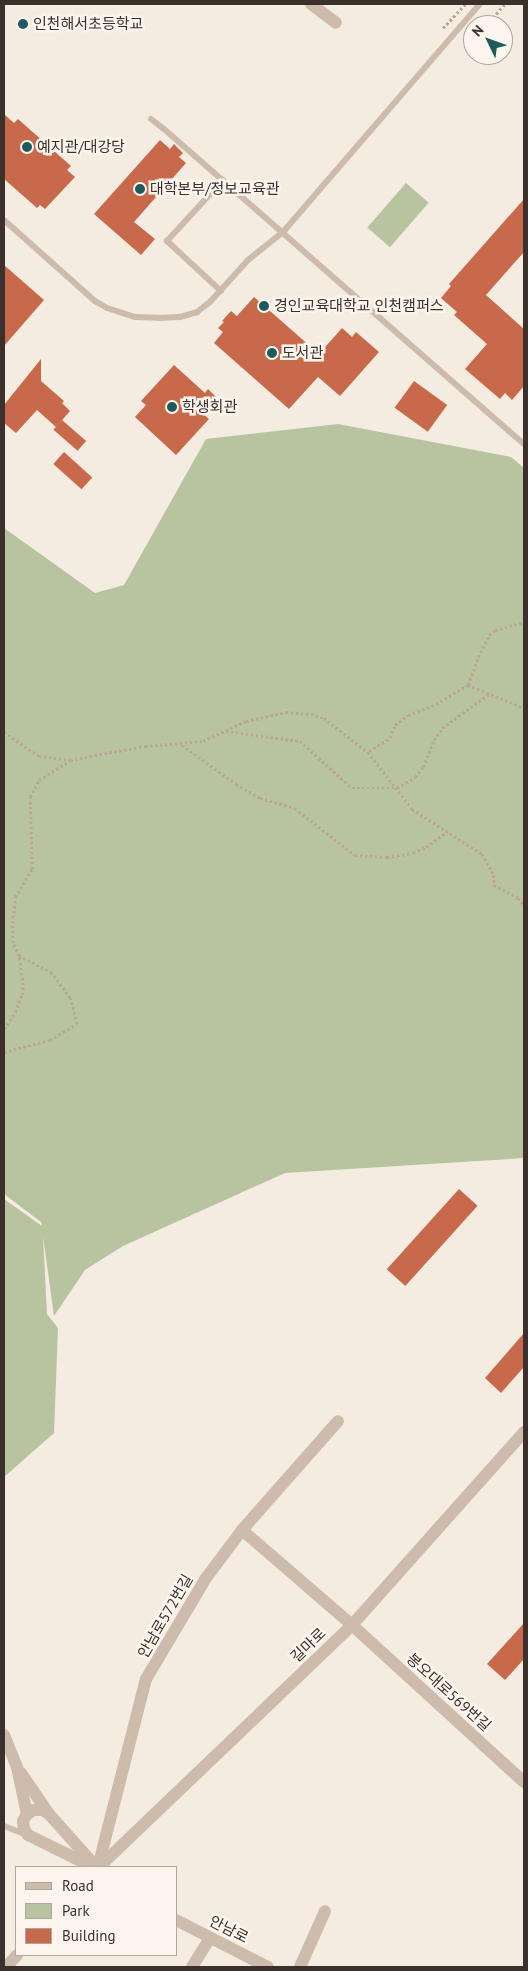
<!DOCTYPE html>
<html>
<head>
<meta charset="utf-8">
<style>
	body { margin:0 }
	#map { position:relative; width:528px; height:1971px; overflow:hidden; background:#f4ebe1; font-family:"PT Sans","Noto Sans KR",sans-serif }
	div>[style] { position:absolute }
	.green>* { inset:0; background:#b8c4a0; transform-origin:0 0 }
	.building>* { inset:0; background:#c8694b; transform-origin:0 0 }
	.path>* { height:2.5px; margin-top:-1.25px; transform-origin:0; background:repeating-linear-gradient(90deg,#b9a596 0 2.5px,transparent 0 5px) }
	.service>* { height:6px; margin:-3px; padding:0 3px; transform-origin:3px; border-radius:3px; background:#cdbbac }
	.minor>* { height:12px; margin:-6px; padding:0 6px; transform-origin:6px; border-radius:6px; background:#cdbbac }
	.tertiary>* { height:12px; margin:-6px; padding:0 6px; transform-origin:6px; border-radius:6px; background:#cdbbac }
	.dots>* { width:14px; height:14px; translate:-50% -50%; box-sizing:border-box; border:2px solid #fbf5ee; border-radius:50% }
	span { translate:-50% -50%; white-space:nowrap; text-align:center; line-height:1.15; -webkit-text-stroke:5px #fbf5ee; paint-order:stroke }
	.poi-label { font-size:15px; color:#3b302b }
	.left { translate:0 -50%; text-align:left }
	.street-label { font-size:15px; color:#3b302b }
	.frame { position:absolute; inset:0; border:5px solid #3b302b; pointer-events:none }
	.legend { position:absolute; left:15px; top:1866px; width:162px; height:90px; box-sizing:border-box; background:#fbf5ee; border:1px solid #aea6a0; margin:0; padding:6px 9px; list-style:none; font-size:15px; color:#3b302b }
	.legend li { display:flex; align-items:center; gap:10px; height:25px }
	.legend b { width:25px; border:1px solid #aea6a0 }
	.north { position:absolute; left:463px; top:15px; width:50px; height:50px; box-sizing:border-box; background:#fbf5ee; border:1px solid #aea6a0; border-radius:50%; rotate:312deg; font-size:14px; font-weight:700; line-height:20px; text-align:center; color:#3b302b }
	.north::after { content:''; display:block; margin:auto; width:18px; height:22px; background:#1f5a5e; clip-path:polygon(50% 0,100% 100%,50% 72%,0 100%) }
</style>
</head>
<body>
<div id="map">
	<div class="green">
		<div style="left:406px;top:183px;width:30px;height:59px;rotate:41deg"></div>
		<div style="clip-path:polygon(338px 424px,511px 457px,524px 468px,524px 1158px,285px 1173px,123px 1246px,85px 1270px,54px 1316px,43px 1236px,47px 1314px,58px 1328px,54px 1433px,4px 1477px,4px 1199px,42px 1226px,41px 1222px,4px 1194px,4px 528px,95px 593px,124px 585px,206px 439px)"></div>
	</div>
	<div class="building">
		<div style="clip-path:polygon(4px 114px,14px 123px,18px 119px,71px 166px,67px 170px,75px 177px,45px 209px,40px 205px,37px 208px,4px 179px)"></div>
		<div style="clip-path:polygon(160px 140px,170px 149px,174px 144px,183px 153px,179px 157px,186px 163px,134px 222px,155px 239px,141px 255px,94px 214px)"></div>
		<div style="clip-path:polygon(524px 199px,524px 252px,486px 295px,524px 329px,524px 386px,512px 400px,505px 393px,500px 399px,465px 369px,487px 344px,454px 315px,457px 312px,441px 298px,451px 286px,449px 284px)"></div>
		<div style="clip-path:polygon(4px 265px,44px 300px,4px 346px)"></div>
		<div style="clip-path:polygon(254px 297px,319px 354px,342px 328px,352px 337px,356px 332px,379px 352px,340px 396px,318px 377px,289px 409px,214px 343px,223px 332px,218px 328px,224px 322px,222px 321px,231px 311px,237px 316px)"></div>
		<div style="clip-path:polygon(41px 359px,41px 381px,64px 401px,62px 403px,70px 411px,56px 427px,37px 410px,16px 433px,4px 423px,4px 405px)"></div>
		<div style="clip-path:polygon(174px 365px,205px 393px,208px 389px,216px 397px,202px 413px,209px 419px,176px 455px,135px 417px,146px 405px,141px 401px)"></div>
		<div style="left:414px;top:381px;width:41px;height:33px;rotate:36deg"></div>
		<div style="left:62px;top:420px;width:32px;height:13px;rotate:41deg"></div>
		<div style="left:64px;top:452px;width:38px;height:16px;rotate:42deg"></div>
		<div style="left:459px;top:1189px;width:25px;height:108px;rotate:42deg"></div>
		<div style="clip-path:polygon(524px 1333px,524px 1367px,501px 1393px,485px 1378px)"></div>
		<div style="clip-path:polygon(524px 1623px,524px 1659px,505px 1680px,487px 1664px)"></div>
	</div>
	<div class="path">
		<div style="left:486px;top:25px;width:28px;rotate:-48deg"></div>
		<div style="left:443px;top:28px;width:33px;rotate:-47deg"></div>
		<div style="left:465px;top:48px;width:12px;rotate:-48deg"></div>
		<div style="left:468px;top:685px;width:30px;rotate:-70deg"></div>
		<div style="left:478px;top:657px;width:25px;rotate:-63deg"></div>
		<div style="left:489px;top:635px;width:8px;rotate:-40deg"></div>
		<div style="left:495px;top:630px;width:30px;rotate:-15deg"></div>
		<div style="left:226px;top:731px;width:75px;rotate:7.7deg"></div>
		<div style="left:300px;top:741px;width:70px;rotate:42.1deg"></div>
		<div style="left:352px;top:788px;width:45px"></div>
		<div style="left:397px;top:788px;width:21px;rotate:-31deg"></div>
		<div style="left:415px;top:777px;width:13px;rotate:-51deg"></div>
		<div style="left:423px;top:767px;width:29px;rotate:-68deg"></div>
		<div style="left:434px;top:740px;width:14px;rotate:-56deg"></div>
		<div style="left:442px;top:728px;width:58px;rotate:-35.9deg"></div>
		<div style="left:4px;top:732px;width:42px;rotate:34.4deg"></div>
		<div style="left:39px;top:756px;width:31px;rotate:7deg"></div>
		<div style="left:70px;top:760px;width:76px;rotate:-10.6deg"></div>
		<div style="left:145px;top:746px;width:58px;rotate:-4.9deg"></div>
		<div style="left:203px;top:741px;width:47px;rotate:-24.9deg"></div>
		<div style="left:246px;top:721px;width:41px;rotate:-12.7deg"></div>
		<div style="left:286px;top:712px;width:25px;rotate:5deg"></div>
		<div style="left:311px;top:714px;width:14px;rotate:17deg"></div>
		<div style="left:324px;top:718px;width:56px;rotate:37.7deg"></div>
		<div style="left:368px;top:752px;width:72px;rotate:52.3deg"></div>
		<div style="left:412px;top:809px;width:83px;rotate:32.7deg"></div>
		<div style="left:482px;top:854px;width:24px;rotate:60deg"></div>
		<div style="left:494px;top:875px;width:10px;rotate:90deg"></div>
		<div style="left:494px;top:885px;width:27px;rotate:28deg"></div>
		<div style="left:518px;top:898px;width:9px;rotate:49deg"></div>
		<div style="left:182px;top:745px;width:67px;rotate:35.8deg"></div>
		<div style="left:236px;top:784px;width:28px;rotate:30deg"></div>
		<div style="left:260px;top:798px;width:36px;rotate:16deg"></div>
		<div style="left:295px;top:808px;width:76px;rotate:38.1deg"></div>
		<div style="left:355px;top:855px;width:32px;rotate:4deg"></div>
		<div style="left:387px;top:857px;width:26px;rotate:-9deg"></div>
		<div style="left:413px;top:853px;width:14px;rotate:-25deg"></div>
		<div style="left:426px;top:847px;width:26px;rotate:-36deg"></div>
		<div style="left:369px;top:751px;width:25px;rotate:-32deg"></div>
		<div style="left:390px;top:738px;width:14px;rotate:-69deg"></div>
		<div style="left:395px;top:725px;width:16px;rotate:-38deg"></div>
		<div style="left:408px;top:715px;width:30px;rotate:-21deg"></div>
		<div style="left:436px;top:704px;width:37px;rotate:-31deg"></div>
		<div style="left:468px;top:685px;width:61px;rotate:22.3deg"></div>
		<div style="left:4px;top:1029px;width:20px;rotate:-57deg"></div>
		<div style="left:15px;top:1012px;width:18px;rotate:-68deg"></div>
		<div style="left:22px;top:995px;width:10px;rotate:-84deg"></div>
		<div style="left:23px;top:985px;width:29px;rotate:-98deg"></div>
		<div style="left:4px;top:1052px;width:48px;rotate:-14.6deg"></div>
		<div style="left:50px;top:1040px;width:31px;rotate:-31deg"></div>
		<div style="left:77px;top:1024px;width:27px;rotate:-105deg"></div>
		<div style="left:70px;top:998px;width:31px;rotate:-126deg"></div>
		<div style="left:52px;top:973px;width:37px;rotate:-153deg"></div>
		<div style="left:19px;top:956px;width:14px;rotate:-115deg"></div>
		<div style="left:13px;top:943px;width:15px;rotate:-94deg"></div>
		<div style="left:12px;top:928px;width:31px;rotate:-84deg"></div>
		<div style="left:15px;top:897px;width:33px;rotate:-59deg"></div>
		<div style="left:32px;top:869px;width:72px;rotate:-91.6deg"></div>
		<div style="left:30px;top:797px;width:19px;rotate:-62deg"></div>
		<div style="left:39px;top:780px;width:36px;rotate:-32deg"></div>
	</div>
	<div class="service">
		<div style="left:151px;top:119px;width:16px;rotate:38deg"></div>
		<div style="left:164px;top:129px;width:478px;rotate:41.2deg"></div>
		<div style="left:4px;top:220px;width:122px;rotate:41.7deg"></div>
		<div style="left:95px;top:301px;width:14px;rotate:30deg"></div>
		<div style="left:107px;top:308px;width:29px;rotate:18deg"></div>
		<div style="left:135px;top:317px;width:24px;rotate:2deg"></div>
		<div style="left:159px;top:318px;width:21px;rotate:-3deg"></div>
		<div style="left:180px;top:317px;width:18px;rotate:-16deg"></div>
		<div style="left:197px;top:312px;width:16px;rotate:-38deg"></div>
		<div style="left:210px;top:302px;width:57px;rotate:-47.9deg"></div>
		<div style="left:248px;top:260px;width:45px;rotate:-38.7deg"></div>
		<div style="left:283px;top:232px;width:301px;rotate:-49.2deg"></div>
		<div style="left:221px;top:291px;width:74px;rotate:-137.2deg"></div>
		<div style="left:167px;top:241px;width:83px;rotate:-47.4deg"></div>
		<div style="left:4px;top:1826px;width:25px;rotate:21deg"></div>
	</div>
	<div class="minor">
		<div style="left:311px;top:4px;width:31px;rotate:37deg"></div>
		<div style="left:242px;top:1530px;width:145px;rotate:40.8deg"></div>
		<div style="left:352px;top:1625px;width:233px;rotate:42.4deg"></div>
		<div style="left:4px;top:1735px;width:35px;rotate:68deg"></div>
		<div style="left:17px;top:1767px;width:48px;rotate:78deg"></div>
		<div style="left:21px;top:1773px;width:50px;rotate:55.7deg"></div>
		<div style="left:93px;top:1867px;width:72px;rotate:-153.8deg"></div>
		<div style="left:28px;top:1835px;width:7px;rotate:-124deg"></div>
		<div style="left:24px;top:1829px;width:8px;rotate:-97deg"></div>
		<div style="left:23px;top:1821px;width:8px;rotate:-60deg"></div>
		<div style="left:27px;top:1814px;width:8px;rotate:-30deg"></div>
		<div style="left:34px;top:1810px;width:9px"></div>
		<div style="left:43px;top:1810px;width:7px;rotate:34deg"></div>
		<div style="left:49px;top:1814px;width:71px;rotate:48.4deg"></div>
		<div style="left:98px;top:1867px;width:194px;rotate:-75.7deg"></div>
		<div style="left:146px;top:1679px;width:117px;rotate:-59.3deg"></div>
		<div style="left:206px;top:1578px;width:60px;rotate:-53.1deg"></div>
		<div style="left:242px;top:1530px;width:145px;rotate:-48.6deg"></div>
		<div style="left:99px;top:1867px;width:350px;rotate:-43.7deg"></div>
		<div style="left:352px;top:1625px;width:259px;rotate:-48.3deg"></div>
		<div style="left:6px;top:1967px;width:16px;rotate:-47deg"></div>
		<div style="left:192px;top:1967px;width:34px;rotate:-58deg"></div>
		<div style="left:300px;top:1967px;width:61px;rotate:-65.9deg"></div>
	</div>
	<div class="tertiary">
		<div style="left:176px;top:1920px;width:103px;rotate:27.1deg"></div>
	</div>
	<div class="dots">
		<div style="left:23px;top:24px;background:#1f5a5e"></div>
		<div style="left:27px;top:147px;background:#1f5a5e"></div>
		<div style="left:140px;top:189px;background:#1f5a5e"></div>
		<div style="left:264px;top:306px;background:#1f5a5e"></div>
		<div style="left:272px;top:353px;background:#1f5a5e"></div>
		<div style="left:172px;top:407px;background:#1f5a5e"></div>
	</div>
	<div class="poi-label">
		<span class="left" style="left:33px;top:24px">인천해서초등학교</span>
		<span class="left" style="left:37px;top:147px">예지관/대강당</span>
		<span class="left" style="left:150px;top:189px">대학본부/정보교육관</span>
		<span class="left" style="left:274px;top:306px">경인교육대학교 인천캠퍼스</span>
		<span class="left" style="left:282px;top:353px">도서관</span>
		<span class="left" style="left:182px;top:407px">학생회관</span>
	</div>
	<div class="street-label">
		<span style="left:165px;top:1616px;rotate:-60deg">안남로572번길</span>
		<span style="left:308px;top:1645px;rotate:-44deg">길마로</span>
		<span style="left:449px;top:1692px;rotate:42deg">봉오대로569번길</span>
		<span style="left:229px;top:1929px;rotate:27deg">안남로</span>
	</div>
	<div class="frame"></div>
	<ul class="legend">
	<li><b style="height:6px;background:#cdbbac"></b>Road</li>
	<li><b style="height:14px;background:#b8c4a0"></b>Park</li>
	<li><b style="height:14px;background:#c8694b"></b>Building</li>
	</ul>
	<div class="north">N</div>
</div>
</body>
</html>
